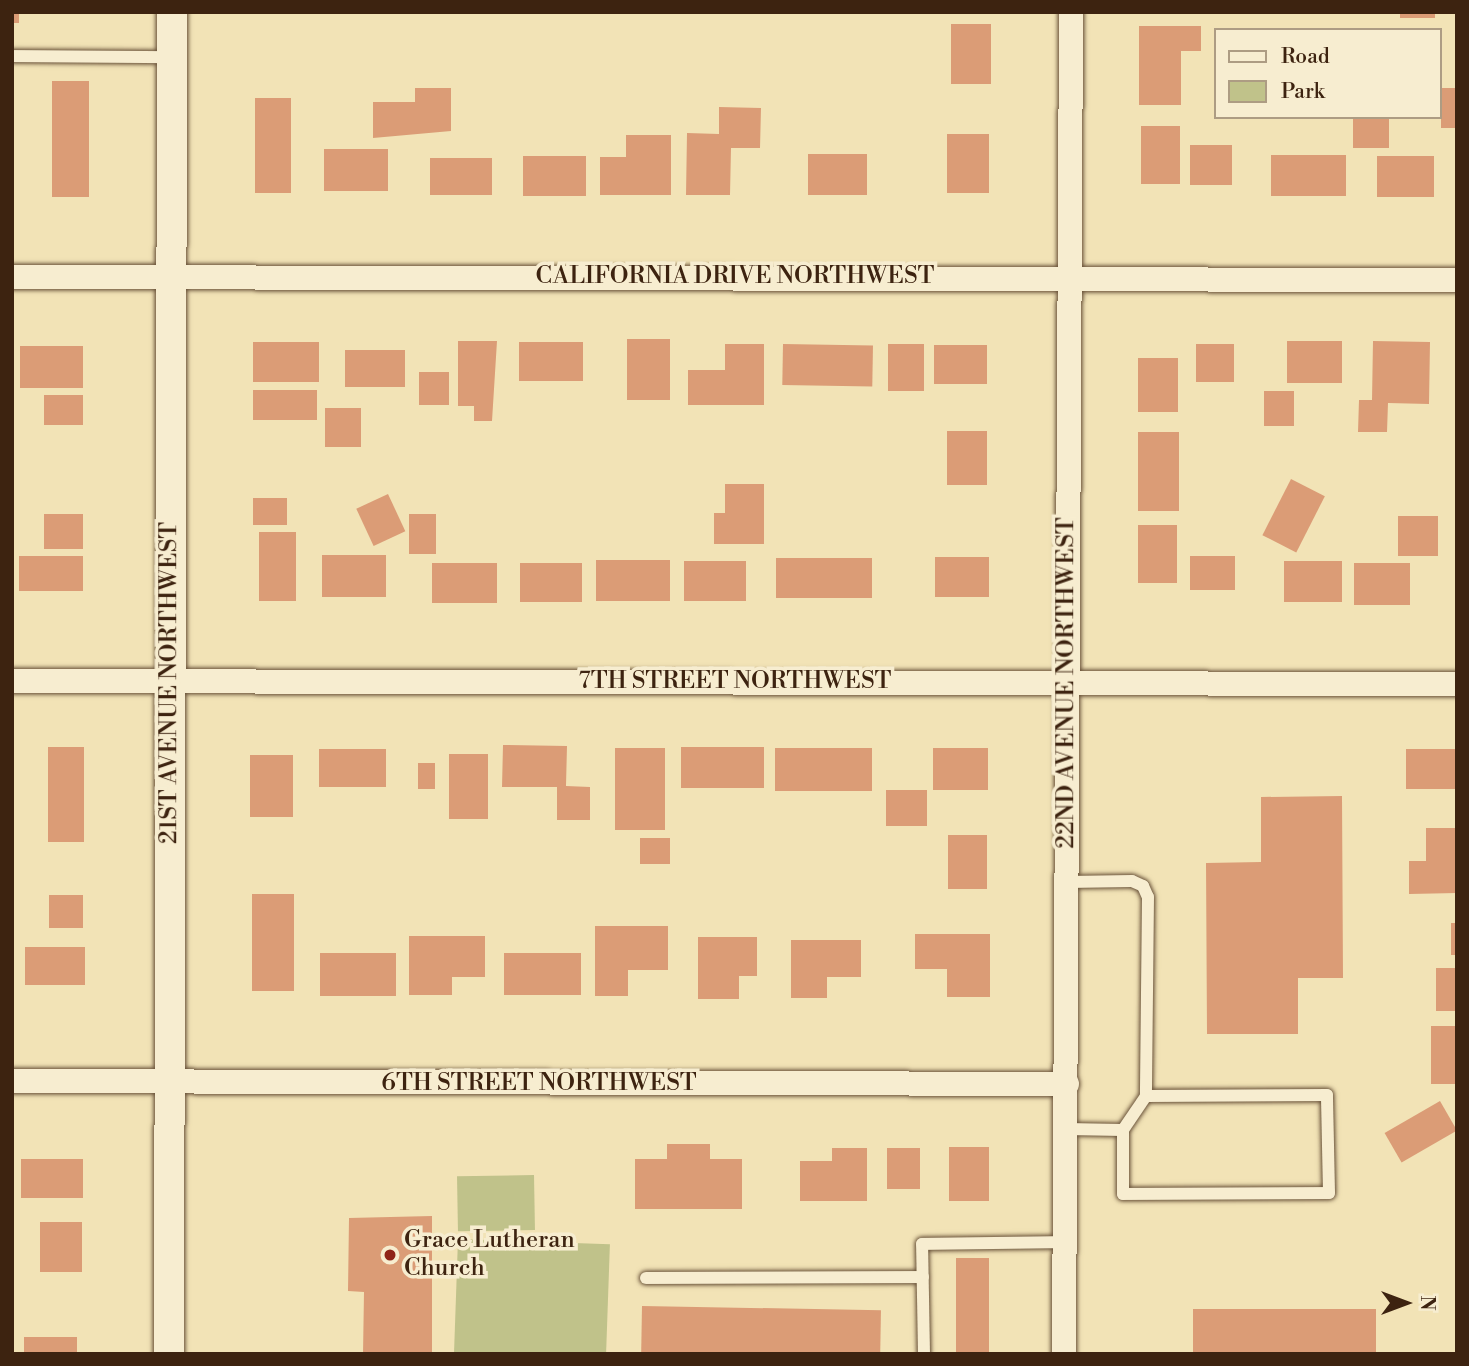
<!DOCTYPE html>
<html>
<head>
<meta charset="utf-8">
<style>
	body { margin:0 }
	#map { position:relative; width:1469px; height:1366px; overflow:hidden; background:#f2e3b6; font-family:"Libre Bodoni",serif }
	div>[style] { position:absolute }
	.green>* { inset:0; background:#c0c28a; transform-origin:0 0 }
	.building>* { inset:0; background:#db9c76; transform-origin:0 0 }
	.roads { filter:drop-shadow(0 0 2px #6a533a) drop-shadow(0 0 2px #6a533a) }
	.service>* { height:12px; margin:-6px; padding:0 6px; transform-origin:6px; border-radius:6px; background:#f7edd0 }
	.minor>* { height:24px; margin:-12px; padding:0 12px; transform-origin:12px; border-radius:12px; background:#f7edd0 }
	.tertiary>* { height:30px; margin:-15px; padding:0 15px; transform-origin:15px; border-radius:15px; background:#f7edd0 }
	.dots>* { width:19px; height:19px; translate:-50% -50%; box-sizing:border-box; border:4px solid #f7edd0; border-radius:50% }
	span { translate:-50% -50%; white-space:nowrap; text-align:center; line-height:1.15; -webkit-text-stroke:7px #f7edd0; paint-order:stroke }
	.street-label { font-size:24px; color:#3d2310 }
	.poi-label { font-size:24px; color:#3d2310 }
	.left { translate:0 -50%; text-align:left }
	.frame { position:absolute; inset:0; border:14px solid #3d2310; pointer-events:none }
	.legend { position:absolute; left:1214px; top:28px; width:228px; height:91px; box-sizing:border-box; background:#f7edd0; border:2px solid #ad9c83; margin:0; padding:9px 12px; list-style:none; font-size:21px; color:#3d2310 }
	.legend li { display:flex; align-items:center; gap:14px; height:35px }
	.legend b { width:35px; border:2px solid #ad9c83 }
	.north { position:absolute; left:1371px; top:1268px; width:70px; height:70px; -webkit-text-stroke:5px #f7edd0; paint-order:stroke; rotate:90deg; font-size:19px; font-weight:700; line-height:28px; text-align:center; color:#3d2310 }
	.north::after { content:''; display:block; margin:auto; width:24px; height:32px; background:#3d2310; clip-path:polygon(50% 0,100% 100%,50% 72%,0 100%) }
</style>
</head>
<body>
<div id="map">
	<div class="green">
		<div style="left:534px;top:1175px;width:55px;height:77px;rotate:89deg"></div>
		<div style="left:458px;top:1239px;width:152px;height:115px;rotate:2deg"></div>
	</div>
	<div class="building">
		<div style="left:12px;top:12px;width:7px;height:11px"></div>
		<div style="left:1400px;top:12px;width:35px;height:6px"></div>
		<div style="left:951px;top:24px;width:40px;height:60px"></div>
		<div style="clip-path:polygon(1139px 26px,1201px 26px,1201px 51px,1181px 51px,1181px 105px,1139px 105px)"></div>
		<div style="left:52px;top:81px;width:37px;height:116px"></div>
		<div style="clip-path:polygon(415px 88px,451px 88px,451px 131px,373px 138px,373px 102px,415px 102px)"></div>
		<div style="left:1441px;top:88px;width:16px;height:40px"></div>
		<div style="left:255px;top:98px;width:36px;height:95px"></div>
		<div style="clip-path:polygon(719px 107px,761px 108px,760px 148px,731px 148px,730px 195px,686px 195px,687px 133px,719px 134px)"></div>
		<div style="left:1353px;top:117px;width:36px;height:31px"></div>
		<div style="left:1141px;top:126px;width:39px;height:58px"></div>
		<div style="left:947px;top:134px;width:42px;height:59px"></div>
		<div style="clip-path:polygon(626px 135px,671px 135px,671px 195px,600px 195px,600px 157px,626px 157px)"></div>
		<div style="left:1190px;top:145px;width:42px;height:40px"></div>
		<div style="left:324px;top:149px;width:64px;height:42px"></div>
		<div style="left:808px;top:154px;width:59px;height:41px"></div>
		<div style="left:1271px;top:155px;width:75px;height:41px"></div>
		<div style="left:523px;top:156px;width:63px;height:40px"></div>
		<div style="left:1377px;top:156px;width:57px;height:41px"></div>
		<div style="left:430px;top:158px;width:62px;height:37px"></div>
		<div style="left:627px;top:339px;width:43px;height:61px"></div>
		<div style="clip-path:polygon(458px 341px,497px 341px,492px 421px,474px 421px,474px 406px,458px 406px)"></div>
		<div style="left:1287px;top:341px;width:55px;height:42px"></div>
		<div style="clip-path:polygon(1373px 341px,1430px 342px,1429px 404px,1388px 403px,1387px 432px,1358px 432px,1359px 400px,1372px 400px)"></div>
		<div style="left:253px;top:342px;width:66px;height:40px"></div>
		<div style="left:519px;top:342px;width:64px;height:39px"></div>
		<div style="clip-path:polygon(725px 344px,764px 344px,764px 405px,688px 405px,688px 370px,725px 370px)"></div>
		<div style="left:783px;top:344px;width:90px;height:41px;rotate:1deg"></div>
		<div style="left:888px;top:344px;width:36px;height:47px"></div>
		<div style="left:1196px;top:344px;width:38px;height:38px"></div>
		<div style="left:934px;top:345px;width:53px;height:39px"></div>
		<div style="left:20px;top:346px;width:63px;height:42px"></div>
		<div style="left:345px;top:350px;width:60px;height:37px"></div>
		<div style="left:1138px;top:358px;width:40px;height:54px"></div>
		<div style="left:419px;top:372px;width:30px;height:33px"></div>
		<div style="left:253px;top:390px;width:64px;height:30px"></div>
		<div style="left:1264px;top:391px;width:30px;height:35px"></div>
		<div style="left:44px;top:395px;width:39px;height:30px"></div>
		<div style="left:325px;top:408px;width:36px;height:39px"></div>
		<div style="left:947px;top:431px;width:40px;height:54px"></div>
		<div style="left:1138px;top:432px;width:41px;height:79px"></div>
		<div style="left:1291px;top:479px;width:38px;height:63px;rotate:27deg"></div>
		<div style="clip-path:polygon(725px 484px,764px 484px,764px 544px,714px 544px,714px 513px,725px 513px)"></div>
		<div style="left:388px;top:494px;width:41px;height:35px;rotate:65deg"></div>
		<div style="left:253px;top:498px;width:34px;height:27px"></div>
		<div style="left:44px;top:514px;width:39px;height:35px"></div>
		<div style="left:409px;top:514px;width:27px;height:40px"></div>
		<div style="left:1398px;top:516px;width:40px;height:40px"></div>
		<div style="left:1138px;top:525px;width:39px;height:58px"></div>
		<div style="left:259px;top:532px;width:37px;height:69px"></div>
		<div style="left:322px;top:555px;width:64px;height:42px"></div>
		<div style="left:19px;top:556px;width:64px;height:35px"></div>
		<div style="left:1190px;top:556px;width:45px;height:34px"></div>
		<div style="left:935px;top:557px;width:54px;height:40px"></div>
		<div style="left:776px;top:558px;width:96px;height:40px"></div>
		<div style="left:596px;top:560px;width:74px;height:41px"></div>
		<div style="left:684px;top:561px;width:62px;height:40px"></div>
		<div style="left:1284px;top:561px;width:58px;height:41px"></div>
		<div style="left:432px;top:563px;width:65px;height:40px"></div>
		<div style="left:520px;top:563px;width:62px;height:39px"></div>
		<div style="left:1354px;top:563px;width:56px;height:42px"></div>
		<div style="clip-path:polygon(503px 745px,567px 746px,566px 786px,590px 787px,590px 820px,557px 820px,557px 787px,502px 787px)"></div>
		<div style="left:48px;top:747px;width:36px;height:95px"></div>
		<div style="left:681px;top:747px;width:83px;height:41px"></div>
		<div style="left:615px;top:748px;width:50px;height:82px"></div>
		<div style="left:775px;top:748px;width:97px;height:43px"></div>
		<div style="left:933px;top:748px;width:55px;height:42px"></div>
		<div style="left:319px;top:749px;width:67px;height:38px"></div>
		<div style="left:1406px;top:749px;width:51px;height:40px"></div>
		<div style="left:449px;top:754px;width:39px;height:65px"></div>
		<div style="left:250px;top:755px;width:43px;height:62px"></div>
		<div style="left:418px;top:763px;width:17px;height:26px"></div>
		<div style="left:886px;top:790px;width:41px;height:36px"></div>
		<div style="clip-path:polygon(1342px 796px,1343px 978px,1298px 978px,1298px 1034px,1207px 1034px,1206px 863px,1261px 862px,1261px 797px)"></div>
		<div style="clip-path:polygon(1426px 828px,1457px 828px,1457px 893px,1409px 894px,1409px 861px,1426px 861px)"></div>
		<div style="left:948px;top:835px;width:39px;height:54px"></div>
		<div style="left:640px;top:838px;width:30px;height:26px"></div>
		<div style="left:252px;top:894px;width:42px;height:97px"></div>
		<div style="left:49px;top:895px;width:34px;height:33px"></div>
		<div style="left:1451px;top:923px;width:6px;height:32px"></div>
		<div style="clip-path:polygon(595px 926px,668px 926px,668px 970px,628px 970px,628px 996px,595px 996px)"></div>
		<div style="clip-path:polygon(915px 934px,990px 934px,990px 997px,947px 997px,947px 969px,915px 969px)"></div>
		<div style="clip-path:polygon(409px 936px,485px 936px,485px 977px,452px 977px,452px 995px,409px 995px)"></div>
		<div style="clip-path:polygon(698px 937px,757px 937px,757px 976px,739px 976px,739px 999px,698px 999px)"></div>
		<div style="clip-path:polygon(791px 940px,861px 940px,861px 977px,827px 977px,827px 998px,791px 998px)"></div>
		<div style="left:25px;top:947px;width:60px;height:38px"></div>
		<div style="left:320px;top:953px;width:76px;height:43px"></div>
		<div style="left:504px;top:953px;width:77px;height:42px"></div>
		<div style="left:1436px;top:968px;width:21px;height:43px"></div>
		<div style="left:1431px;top:1026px;width:26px;height:58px"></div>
		<div style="left:1440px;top:1101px;width:34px;height:64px;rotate:60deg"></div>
		<div style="clip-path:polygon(667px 1144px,710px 1144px,710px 1159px,742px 1159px,742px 1209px,635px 1209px,635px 1159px,667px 1159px)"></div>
		<div style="left:949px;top:1147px;width:40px;height:54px"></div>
		<div style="clip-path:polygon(832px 1148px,867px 1148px,867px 1201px,800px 1201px,800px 1161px,832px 1161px)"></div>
		<div style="left:887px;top:1148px;width:33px;height:41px"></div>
		<div style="left:21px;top:1159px;width:62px;height:39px"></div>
		<div style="clip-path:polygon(432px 1216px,432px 1354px,363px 1354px,364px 1292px,348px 1291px,349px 1218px)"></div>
		<div style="left:40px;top:1222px;width:42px;height:50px"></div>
		<div style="left:956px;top:1258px;width:33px;height:96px"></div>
		<div style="left:642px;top:1306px;width:239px;height:48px;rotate:1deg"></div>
		<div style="left:1193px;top:1309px;width:183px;height:45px"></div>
		<div style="left:24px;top:1337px;width:53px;height:17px"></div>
	</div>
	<div class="roads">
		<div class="service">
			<div style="left:12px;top:56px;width:160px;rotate:0.4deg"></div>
			<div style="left:1067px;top:882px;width:65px;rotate:-0.9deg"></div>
			<div style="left:1132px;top:881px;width:12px;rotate:24deg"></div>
			<div style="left:1143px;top:886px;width:12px;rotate:66deg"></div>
			<div style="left:1148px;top:897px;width:199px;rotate:90.6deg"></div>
			<div style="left:1146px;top:1096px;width:41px;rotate:124.1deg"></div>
			<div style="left:1123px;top:1130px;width:64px;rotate:90deg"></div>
			<div style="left:1123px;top:1194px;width:206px;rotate:-0.3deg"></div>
			<div style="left:1329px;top:1193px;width:98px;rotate:-91.2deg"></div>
			<div style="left:1327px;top:1095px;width:181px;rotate:179.7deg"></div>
			<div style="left:1066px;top:1129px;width:57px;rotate:1deg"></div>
			<div style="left:646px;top:1278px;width:277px;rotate:-0.2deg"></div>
			<div style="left:924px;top:1354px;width:110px;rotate:-91deg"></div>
			<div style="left:922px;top:1244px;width:143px;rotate:-0.8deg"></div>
		</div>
		<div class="minor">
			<div style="left:12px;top:277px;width:1445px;rotate:0.12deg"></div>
			<div style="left:12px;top:681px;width:1445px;rotate:0.12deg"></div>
			<div style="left:12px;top:1081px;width:1055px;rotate:0.16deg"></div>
			<div style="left:1064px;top:1354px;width:1342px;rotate:-89.7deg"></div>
		</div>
		<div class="tertiary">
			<div style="left:169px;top:1354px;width:1342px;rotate:-89.87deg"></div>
		</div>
	</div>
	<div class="dots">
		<div style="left:390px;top:1255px;background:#8f2418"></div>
	</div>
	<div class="street-label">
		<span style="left:735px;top:277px">CALIFORNIA DRIVE NORTHWEST</span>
		<span style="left:735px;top:682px">7TH STREET NORTHWEST</span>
		<span style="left:170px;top:683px;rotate:-90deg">21ST AVENUE NORTHWEST</span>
		<span style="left:1067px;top:683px;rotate:-90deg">22ND AVENUE NORTHWEST</span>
		<span style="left:539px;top:1084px">6TH STREET NORTHWEST</span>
	</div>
	<div class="poi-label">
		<span class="left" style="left:404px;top:1255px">Grace Lutheran<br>Church</span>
	</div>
	<div class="frame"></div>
	<ul class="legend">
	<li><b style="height:9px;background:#f7edd0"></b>Road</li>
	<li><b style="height:19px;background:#c0c28a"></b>Park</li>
	</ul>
	<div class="north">N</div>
</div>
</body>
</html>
